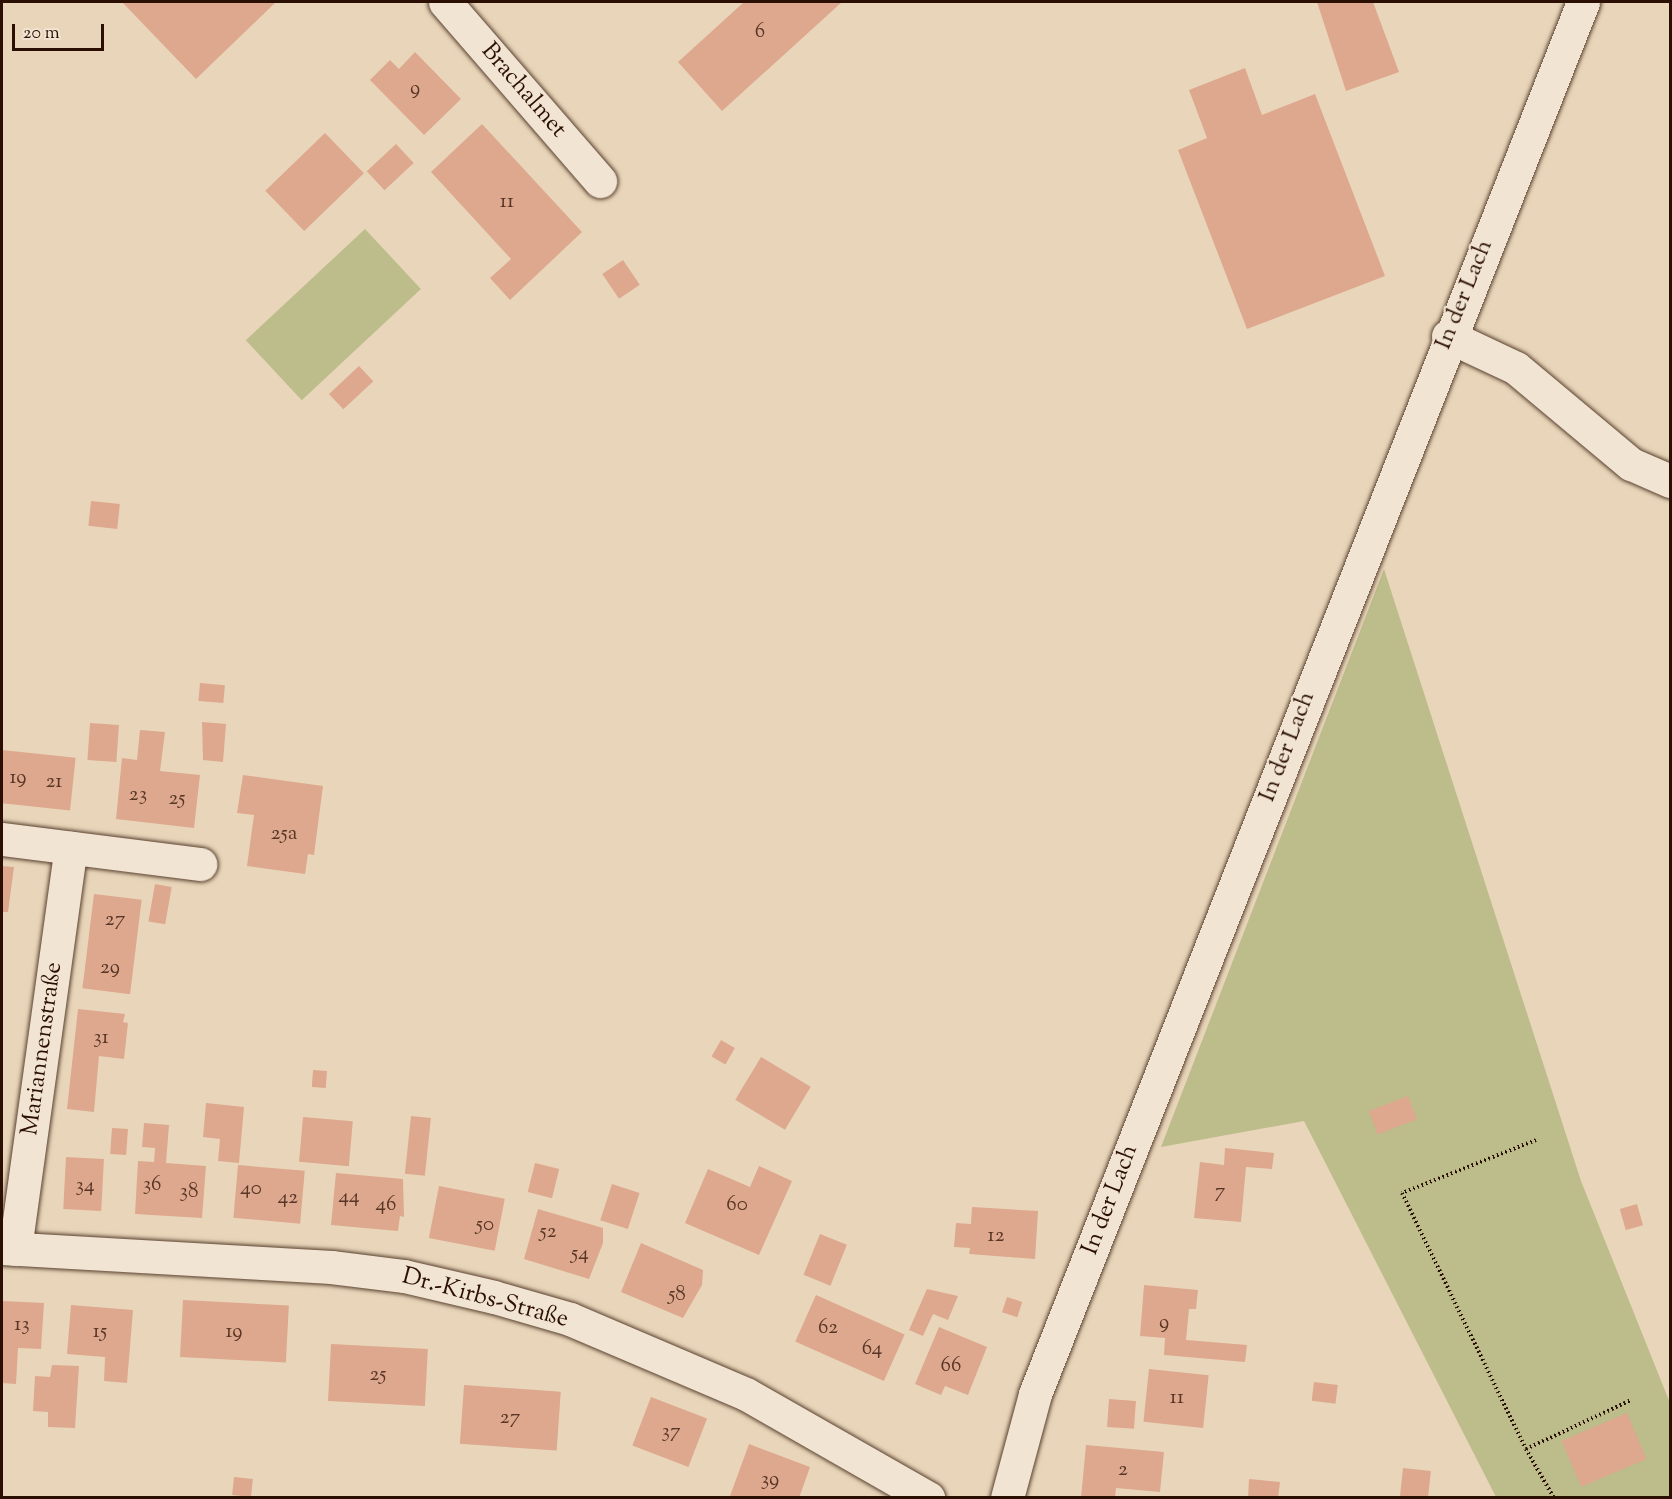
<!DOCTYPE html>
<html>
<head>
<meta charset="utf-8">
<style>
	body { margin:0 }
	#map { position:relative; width:1672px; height:1499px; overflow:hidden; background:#e9d6ba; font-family:"Sorts Mill Goudy",serif }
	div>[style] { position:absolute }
	.green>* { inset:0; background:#bdbc8b; transform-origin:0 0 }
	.building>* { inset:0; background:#dda88e; transform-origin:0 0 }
	.path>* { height:4px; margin-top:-2px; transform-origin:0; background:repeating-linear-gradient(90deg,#2b0f02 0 1.5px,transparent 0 4.5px) }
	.roads { filter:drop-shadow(0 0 2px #5a4130) drop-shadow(0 0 2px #5a4130) }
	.street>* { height:33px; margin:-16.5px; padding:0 16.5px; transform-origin:16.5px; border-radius:16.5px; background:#f1e4d2 }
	span { translate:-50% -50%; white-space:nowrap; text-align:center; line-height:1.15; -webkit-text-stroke:4.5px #f1e4d2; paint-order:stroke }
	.number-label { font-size:21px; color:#583525 }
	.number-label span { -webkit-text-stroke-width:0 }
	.street-label { font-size:24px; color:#2b0f02 }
	.frame { position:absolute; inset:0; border:3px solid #2b0f02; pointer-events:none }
	.scale { position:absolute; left:12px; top:24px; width:92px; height:27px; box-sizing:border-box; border:3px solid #2b0f02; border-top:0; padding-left:8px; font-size:18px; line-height:21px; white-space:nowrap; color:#2b0f02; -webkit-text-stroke:4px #f1e4d2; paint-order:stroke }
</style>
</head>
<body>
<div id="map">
	<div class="green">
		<div style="left:365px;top:229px;width:82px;height:163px;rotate:47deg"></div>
		<div style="clip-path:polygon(1384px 569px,1581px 1181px,1670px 1403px,1670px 1497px,1496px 1497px,1304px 1121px,1161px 1147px)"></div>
	</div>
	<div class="building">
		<div style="clip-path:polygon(122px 2px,276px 2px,196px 79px)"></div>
		<div style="clip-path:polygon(744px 2px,842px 2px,722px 111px,678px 62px)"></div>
		<div style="clip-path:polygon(1317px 2px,1373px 2px,1399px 72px,1346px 91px)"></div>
		<div style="clip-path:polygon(415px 52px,461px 99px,424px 135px,370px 80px,390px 60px,399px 69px)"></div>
		<div style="clip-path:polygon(1245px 68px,1262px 115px,1315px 94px,1385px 276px,1247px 329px,1178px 150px,1207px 138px,1189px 90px)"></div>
		<div style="clip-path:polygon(482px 124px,582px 232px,510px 300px,490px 278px,511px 259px,431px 172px)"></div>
		<div style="left:325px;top:133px;width:56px;height:83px;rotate:46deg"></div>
		<div style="left:396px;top:144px;width:26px;height:40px;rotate:47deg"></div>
		<div style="left:623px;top:260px;width:30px;height:25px;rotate:56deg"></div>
		<div style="left:359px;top:366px;width:21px;height:41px;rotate:47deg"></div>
		<div style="left:91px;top:501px;width:29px;height:25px;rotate:6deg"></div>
		<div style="left:200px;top:683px;width:25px;height:18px;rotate:5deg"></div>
		<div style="clip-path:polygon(202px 722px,226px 724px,223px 762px,203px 760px)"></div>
		<div style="left:90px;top:723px;width:29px;height:37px;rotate:4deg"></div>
		<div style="clip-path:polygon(140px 730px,165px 732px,160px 771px,200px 775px,194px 828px,116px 819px,122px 758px,137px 760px)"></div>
		<div style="left:2px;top:750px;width:74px;height:53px;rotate:6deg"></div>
		<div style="clip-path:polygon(243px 775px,323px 786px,314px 855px,308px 854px,305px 874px,247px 866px,254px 815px,237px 813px)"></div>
		<div style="clip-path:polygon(2px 866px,14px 867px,8px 912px,2px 912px)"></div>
		<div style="left:155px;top:884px;width:17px;height:38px;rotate:10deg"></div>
		<div style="left:94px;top:894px;width:48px;height:95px;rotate:7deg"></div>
		<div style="clip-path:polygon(78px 1009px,125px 1014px,123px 1022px,128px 1023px,124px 1059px,99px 1056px,94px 1112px,67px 1109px)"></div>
		<div style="left:721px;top:1040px;width:16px;height:19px;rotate:30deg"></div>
		<div style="left:761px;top:1057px;width:58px;height:50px;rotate:31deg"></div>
		<div style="left:313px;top:1070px;width:14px;height:17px;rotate:4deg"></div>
		<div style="left:1408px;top:1096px;width:25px;height:42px;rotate:69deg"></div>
		<div style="clip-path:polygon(206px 1103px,244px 1107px,239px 1163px,218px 1161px,220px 1139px,203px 1137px)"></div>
		<div style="left:411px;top:1116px;width:20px;height:58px;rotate:6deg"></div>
		<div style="left:303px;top:1117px;width:50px;height:45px;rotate:5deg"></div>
		<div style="clip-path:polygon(144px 1123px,169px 1125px,166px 1163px,206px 1166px,202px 1218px,135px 1214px,138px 1161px,154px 1162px,155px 1148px,142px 1147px)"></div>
		<div style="left:112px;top:1128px;width:16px;height:26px;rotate:4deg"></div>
		<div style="clip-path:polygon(1225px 1148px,1274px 1153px,1272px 1169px,1246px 1167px,1241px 1222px,1194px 1218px,1200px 1162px,1224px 1165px)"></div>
		<div style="left:66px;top:1157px;width:38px;height:52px;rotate:3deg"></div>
		<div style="left:535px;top:1163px;width:25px;height:30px;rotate:14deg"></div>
		<div style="left:238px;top:1165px;width:67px;height:53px;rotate:5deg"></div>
		<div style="clip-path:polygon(759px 1166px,792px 1181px,759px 1255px,685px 1223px,708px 1169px,750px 1187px)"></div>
		<div style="clip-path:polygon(336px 1173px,403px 1179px,404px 1217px,400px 1216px,398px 1231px,331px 1225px)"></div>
		<div style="left:612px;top:1184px;width:29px;height:38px;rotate:18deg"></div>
		<div style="left:439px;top:1186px;width:67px;height:53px;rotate:11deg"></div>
		<div style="left:1637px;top:1204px;width:22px;height:18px;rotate:74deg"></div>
		<div style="clip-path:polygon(972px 1207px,1038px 1211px,1035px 1259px,969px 1254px,970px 1248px,954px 1247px,956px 1223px,971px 1224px)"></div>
		<div style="clip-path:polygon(538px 1209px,603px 1228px,603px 1243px,589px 1279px,524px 1259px)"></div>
		<div style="left:820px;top:1234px;width:29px;height:44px;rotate:22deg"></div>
		<div style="clip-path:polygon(641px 1243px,703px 1270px,702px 1285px,683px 1318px,621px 1292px)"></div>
		<div style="clip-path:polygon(1144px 1285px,1198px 1290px,1196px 1309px,1189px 1309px,1186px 1340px,1247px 1345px,1245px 1362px,1164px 1355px,1165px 1338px,1140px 1336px)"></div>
		<div style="clip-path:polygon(927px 1289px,958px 1296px,948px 1320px,933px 1314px,923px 1336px,909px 1330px)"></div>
		<div style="left:816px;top:1295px;width:97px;height:51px;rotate:24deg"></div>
		<div style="left:1007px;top:1297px;width:16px;height:16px;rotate:18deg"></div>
		<div style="left:183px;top:1300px;width:106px;height:57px;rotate:3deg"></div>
		<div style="clip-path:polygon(2px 1301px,44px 1303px,41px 1349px,18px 1348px,16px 1384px,2px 1383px)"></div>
		<div style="clip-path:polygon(71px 1305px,133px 1310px,127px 1383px,104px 1381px,105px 1357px,67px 1354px)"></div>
		<div style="clip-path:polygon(939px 1327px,987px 1347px,968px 1395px,945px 1386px,941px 1395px,915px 1384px)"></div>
		<div style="left:331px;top:1344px;width:97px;height:57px;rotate:3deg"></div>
		<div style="clip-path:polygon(52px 1365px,79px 1366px,75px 1428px,48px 1427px,48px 1412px,33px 1411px,35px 1376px,50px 1377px)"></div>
		<div style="left:1149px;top:1369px;width:60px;height:53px;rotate:6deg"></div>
		<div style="left:1314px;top:1382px;width:24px;height:19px;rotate:7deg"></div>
		<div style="left:464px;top:1385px;width:97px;height:59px;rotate:4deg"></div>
		<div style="left:651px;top:1397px;width:60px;height:52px;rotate:21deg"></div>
		<div style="left:1109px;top:1399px;width:27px;height:28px;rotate:4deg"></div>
		<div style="left:1627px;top:1413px;width:50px;height:71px;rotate:67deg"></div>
		<div style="clip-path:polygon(749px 1444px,810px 1467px,799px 1498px,730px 1496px)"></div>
		<div style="clip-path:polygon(1086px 1445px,1164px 1452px,1160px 1492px,1116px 1488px,1115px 1498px,1081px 1498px)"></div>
		<div style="left:1403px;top:1468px;width:28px;height:30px;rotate:6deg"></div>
		<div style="left:234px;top:1477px;width:19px;height:18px;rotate:6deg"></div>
		<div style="clip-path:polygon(1249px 1479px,1280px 1482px,1278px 1498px,1248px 1498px)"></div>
	</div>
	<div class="path">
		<div style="left:1536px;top:1140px;width:144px;rotate:158.4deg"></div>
		<div style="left:1402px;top:1193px;width:284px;rotate:64.2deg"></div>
		<div style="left:1526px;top:1449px;width:116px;rotate:-25deg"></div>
		<div style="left:1526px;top:1449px;width:56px;rotate:60.3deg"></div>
	</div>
	<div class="roads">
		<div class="street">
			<div style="left:445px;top:2px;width:237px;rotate:49.1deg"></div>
			<div style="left:1448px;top:336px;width:75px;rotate:25.2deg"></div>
			<div style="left:1516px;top:368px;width:150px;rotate:39.9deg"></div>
			<div style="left:1631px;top:464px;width:43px;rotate:23.6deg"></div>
			<div style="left:2px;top:839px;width:200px;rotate:7.2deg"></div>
			<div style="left:2px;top:1248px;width:330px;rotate:3.3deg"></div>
			<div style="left:331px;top:1267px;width:74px;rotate:7deg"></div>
			<div style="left:404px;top:1276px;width:92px;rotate:13.1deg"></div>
			<div style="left:494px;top:1297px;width:79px;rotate:16.1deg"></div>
			<div style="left:570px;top:1319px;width:191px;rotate:23.1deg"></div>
			<div style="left:746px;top:1394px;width:210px;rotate:29.7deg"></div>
			<div style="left:15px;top:1249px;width:405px;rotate:-82.1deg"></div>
			<div style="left:1007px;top:1498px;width:108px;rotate:-74.9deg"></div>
			<div style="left:1035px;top:1394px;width:1496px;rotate:-68.51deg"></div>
		</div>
	</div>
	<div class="number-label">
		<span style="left:760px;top:32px">6</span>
		<span style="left:415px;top:89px">9</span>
		<span style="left:507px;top:202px">11</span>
		<span style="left:18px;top:778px">19</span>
		<span style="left:54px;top:782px">21</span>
		<span style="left:138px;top:795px">23</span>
		<span style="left:177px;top:799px">25</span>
		<span style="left:284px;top:834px">25a</span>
		<span style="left:115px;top:920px">27</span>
		<span style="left:110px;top:968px">29</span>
		<span style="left:101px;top:1038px">31</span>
		<span style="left:152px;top:1185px">36</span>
		<span style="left:85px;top:1186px">34</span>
		<span style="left:251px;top:1189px">40</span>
		<span style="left:189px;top:1192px">38</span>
		<span style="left:1220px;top:1192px">7</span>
		<span style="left:349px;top:1197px">44</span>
		<span style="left:288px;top:1198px">42</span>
		<span style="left:386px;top:1205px">46</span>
		<span style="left:737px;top:1205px">60</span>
		<span style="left:485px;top:1225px">50</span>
		<span style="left:548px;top:1232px">52</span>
		<span style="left:996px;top:1236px">12</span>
		<span style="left:580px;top:1254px">54</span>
		<span style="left:677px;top:1295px">58</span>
		<span style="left:1164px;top:1323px">9</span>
		<span style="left:22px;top:1325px">13</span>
		<span style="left:828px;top:1328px">62</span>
		<span style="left:100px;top:1332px">15</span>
		<span style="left:234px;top:1332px">19</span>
		<span style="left:872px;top:1349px">64</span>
		<span style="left:951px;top:1366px">66</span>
		<span style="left:378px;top:1375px">25</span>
		<span style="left:1177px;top:1398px">11</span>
		<span style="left:510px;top:1418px">27</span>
		<span style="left:671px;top:1432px">37</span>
		<span style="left:1123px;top:1470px">2</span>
		<span style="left:770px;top:1480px">39</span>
	</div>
	<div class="street-label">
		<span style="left:523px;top:91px;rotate:49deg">Brachalmet</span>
		<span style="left:1465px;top:295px;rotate:-68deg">In der Lach</span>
		<span style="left:1288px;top:747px;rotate:-69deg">In der Lach</span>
		<span style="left:43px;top:1049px;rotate:-82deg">Mariannenstraße</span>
		<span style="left:1111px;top:1200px;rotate:-69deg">In der Lach</span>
		<span style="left:485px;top:1299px;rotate:15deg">Dr.-Kirbs-Straße</span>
	</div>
	<div class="frame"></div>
	<div class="scale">20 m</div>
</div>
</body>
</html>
